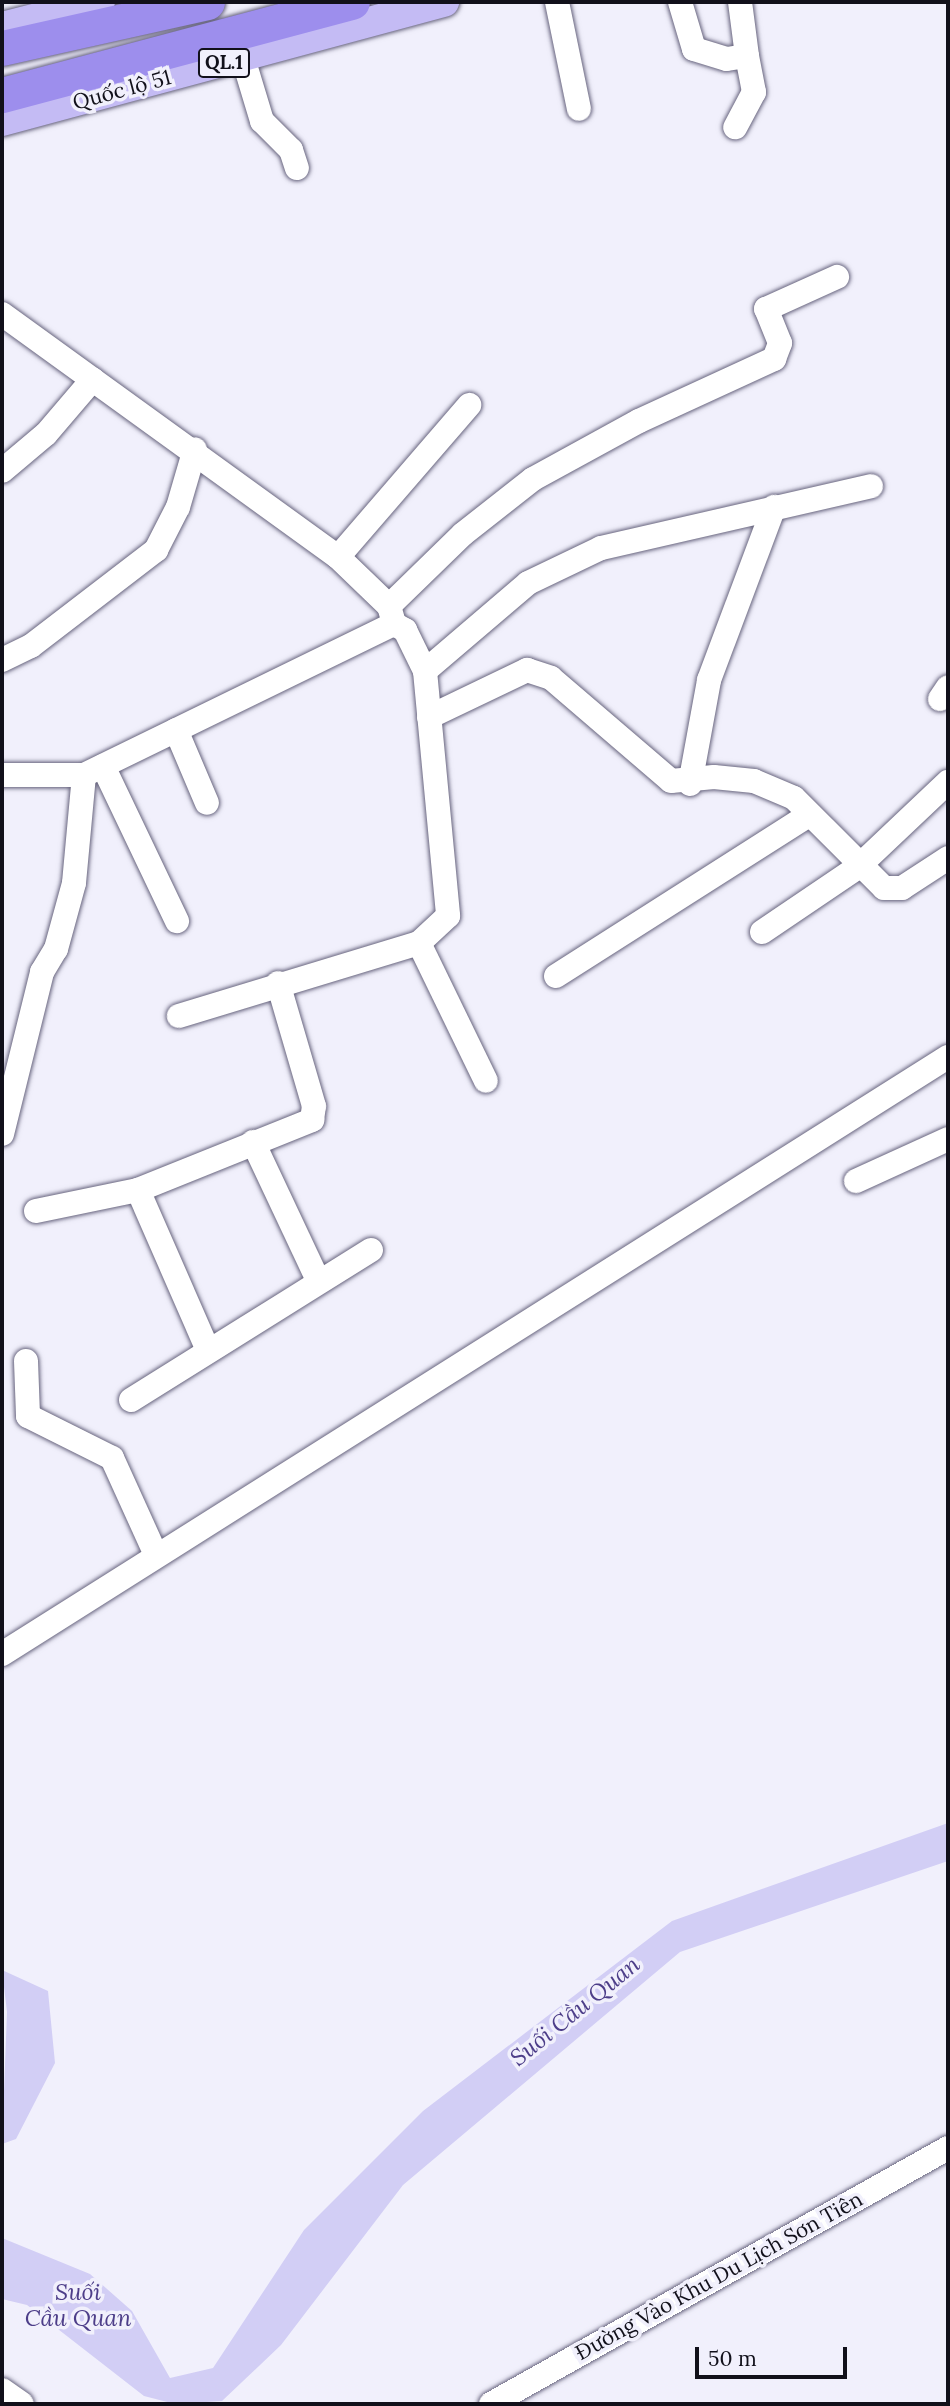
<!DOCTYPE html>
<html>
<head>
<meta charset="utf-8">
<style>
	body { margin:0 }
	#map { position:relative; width:950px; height:2406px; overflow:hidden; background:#f1f0fc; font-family:Lora,serif }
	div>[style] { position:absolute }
	.water>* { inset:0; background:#d2cef5 }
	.roads { filter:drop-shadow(0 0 2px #67647e) drop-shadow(0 0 2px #67647e) }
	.minor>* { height:24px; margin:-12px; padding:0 12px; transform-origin:12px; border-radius:12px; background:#fff }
	.major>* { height:30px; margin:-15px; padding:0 15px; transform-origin:15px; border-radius:15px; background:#c4bbf4 }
	.highway>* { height:35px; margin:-17.5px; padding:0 17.5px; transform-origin:17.5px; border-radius:17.5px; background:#9d8eed }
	span { translate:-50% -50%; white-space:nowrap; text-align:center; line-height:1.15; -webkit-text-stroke:7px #f1f0fc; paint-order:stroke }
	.shield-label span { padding:2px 5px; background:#f1f0fc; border:2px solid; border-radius:5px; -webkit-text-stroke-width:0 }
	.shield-label { font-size:19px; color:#11101a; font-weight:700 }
	.street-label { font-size:21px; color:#11101a }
	.water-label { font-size:23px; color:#4d3e89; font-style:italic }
	.frame { position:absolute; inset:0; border:4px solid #11101a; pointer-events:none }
	.scale { position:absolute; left:695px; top:2347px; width:152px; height:32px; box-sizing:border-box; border:4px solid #11101a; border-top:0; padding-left:9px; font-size:21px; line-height:24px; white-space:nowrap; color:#11101a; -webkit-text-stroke:5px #f1f0fc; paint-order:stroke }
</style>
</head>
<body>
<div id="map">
	<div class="water">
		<div style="clip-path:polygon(948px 1823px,948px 1861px,680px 1952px,403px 2185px,281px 2345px,222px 2401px,175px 2404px,144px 2396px,27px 2305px,2px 2299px,2px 2238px,90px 2274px,132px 2311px,170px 2378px,213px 2368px,304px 2230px,423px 2111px,672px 1921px)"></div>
		<div style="clip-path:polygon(2px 1970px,48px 1991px,55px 2063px,16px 2139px,2px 2144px,7px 2012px)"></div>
	</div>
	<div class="roads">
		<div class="minor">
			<div style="left:557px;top:2px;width:109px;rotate:78.4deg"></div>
			<div style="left:680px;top:2px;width:49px;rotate:73.4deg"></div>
			<div style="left:694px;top:49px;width:34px;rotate:17deg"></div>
			<div style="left:727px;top:59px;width:20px;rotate:-9deg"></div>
			<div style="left:747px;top:56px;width:37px;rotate:79deg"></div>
			<div style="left:754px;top:92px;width:40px;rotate:118deg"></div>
			<div style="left:740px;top:2px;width:54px;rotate:82.6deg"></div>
			<div style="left:243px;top:58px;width:66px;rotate:73.2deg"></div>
			<div style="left:262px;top:121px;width:41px;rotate:45deg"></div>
			<div style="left:291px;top:150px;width:19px;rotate:72deg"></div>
			<div style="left:2px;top:314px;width:415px;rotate:35.9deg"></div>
			<div style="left:338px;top:557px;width:71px;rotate:43.9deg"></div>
			<div style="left:389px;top:606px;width:15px;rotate:74deg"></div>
			<div style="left:2px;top:471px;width:57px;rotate:-40.1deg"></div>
			<div style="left:46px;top:434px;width:72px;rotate:-49.5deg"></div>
			<div style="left:338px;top:557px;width:201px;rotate:-49.2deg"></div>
			<div style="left:389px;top:606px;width:103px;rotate:-44.2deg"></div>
			<div style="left:463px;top:534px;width:89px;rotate:-38.2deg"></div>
			<div style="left:533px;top:479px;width:121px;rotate:-28.7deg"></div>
			<div style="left:639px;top:421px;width:149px;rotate:-24.7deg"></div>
			<div style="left:774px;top:359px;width:17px;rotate:-69deg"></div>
			<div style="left:780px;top:343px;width:37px;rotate:-112deg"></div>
			<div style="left:766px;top:309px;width:78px;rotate:-24.3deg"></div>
			<div style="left:2px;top:660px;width:32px;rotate:-26deg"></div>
			<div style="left:31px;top:646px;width:158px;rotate:-37.5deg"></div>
			<div style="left:156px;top:550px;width:48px;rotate:-62.9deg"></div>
			<div style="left:178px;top:507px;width:60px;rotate:-73.7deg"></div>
			<div style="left:425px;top:671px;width:135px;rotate:-40.5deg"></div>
			<div style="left:528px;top:583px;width:81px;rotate:-25.6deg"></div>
			<div style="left:601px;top:548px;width:277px;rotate:-12.9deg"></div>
			<div style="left:940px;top:699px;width:14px;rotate:-56deg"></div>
			<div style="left:429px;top:717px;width:109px;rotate:-25.6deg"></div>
			<div style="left:527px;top:670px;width:25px;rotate:18deg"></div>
			<div style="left:551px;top:678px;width:158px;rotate:40.6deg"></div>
			<div style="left:671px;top:781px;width:43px;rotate:-5.3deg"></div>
			<div style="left:714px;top:777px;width:40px;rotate:5.7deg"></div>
			<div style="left:754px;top:781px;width:43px;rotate:23deg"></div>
			<div style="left:794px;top:798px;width:127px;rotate:45deg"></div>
			<div style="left:884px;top:888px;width:18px"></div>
			<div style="left:902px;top:888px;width:55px;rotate:-33.1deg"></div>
			<div style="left:176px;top:730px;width:79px;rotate:67deg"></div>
			<div style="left:103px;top:766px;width:172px;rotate:64.5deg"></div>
			<div style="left:2px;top:775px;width:82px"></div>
			<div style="left:84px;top:775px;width:345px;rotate:-26deg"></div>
			<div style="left:394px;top:624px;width:13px;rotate:29deg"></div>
			<div style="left:405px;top:630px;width:46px;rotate:64deg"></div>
			<div style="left:425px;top:671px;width:246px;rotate:84.6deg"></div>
			<div style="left:448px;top:916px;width:40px;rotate:137deg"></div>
			<div style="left:419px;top:943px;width:251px;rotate:163.1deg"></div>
			<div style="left:690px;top:784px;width:106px;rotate:-79.6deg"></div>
			<div style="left:709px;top:680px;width:185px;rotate:-69.4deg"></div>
			<div style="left:762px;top:932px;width:116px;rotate:-34.1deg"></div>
			<div style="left:858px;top:867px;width:124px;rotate:-43.4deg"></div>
			<div style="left:419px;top:943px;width:153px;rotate:64.1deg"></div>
			<div style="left:556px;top:976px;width:300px;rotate:-32.5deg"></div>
			<div style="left:2px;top:1134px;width:167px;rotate:-76.1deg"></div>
			<div style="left:42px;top:972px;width:27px;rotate:-59deg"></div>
			<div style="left:56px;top:949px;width:68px;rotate:-74.7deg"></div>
			<div style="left:74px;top:883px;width:108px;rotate:-84.7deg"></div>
			<div style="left:253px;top:1142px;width:153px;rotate:64.8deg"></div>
			<div style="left:856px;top:1181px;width:101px;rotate:-24.5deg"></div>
			<div style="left:138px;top:1190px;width:175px;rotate:66.4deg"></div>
			<div style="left:36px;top:1211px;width:104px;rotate:-11.6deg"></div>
			<div style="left:138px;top:1190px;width:188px;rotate:-21.9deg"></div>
			<div style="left:312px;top:1120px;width:14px;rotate:-82deg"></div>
			<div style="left:314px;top:1106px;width:128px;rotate:-106.3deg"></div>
			<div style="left:26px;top:1361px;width:55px;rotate:87.9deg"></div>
			<div style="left:28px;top:1416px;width:94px;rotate:26.6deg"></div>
			<div style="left:112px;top:1458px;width:107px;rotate:65.6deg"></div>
			<div style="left:131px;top:1400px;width:283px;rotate:-32deg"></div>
			<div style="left:2px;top:1654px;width:1119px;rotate:-32.26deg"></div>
			<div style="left:2px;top:2390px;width:24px;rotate:35deg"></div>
			<div style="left:491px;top:2404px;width:524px;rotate:-29.26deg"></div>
		</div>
		<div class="major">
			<div style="left:2px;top:27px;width:101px;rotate:-14.3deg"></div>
			<div style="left:2px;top:121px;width:458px;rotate:-15.1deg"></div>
		</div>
		<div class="highway">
			<div style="left:2px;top:48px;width:210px;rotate:-12.6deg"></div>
			<div style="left:2px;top:95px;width:362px;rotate:-14.9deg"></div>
		</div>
	</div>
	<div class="shield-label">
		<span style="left:224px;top:63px">QL.1</span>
	</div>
	<div class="street-label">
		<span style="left:122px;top:90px;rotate:-15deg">Quốc lộ 51</span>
		<span style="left:719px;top:2276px;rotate:-29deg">Đường Vào Khu Du Lịch Sơn Tiên</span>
	</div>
	<div class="water-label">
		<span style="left:575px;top:2011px;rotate:-39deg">Suối Cầu Quan</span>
		<span style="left:78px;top:2305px">Suối<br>Cầu Quan</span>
	</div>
	<div class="frame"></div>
	<div class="scale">50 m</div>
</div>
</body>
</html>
